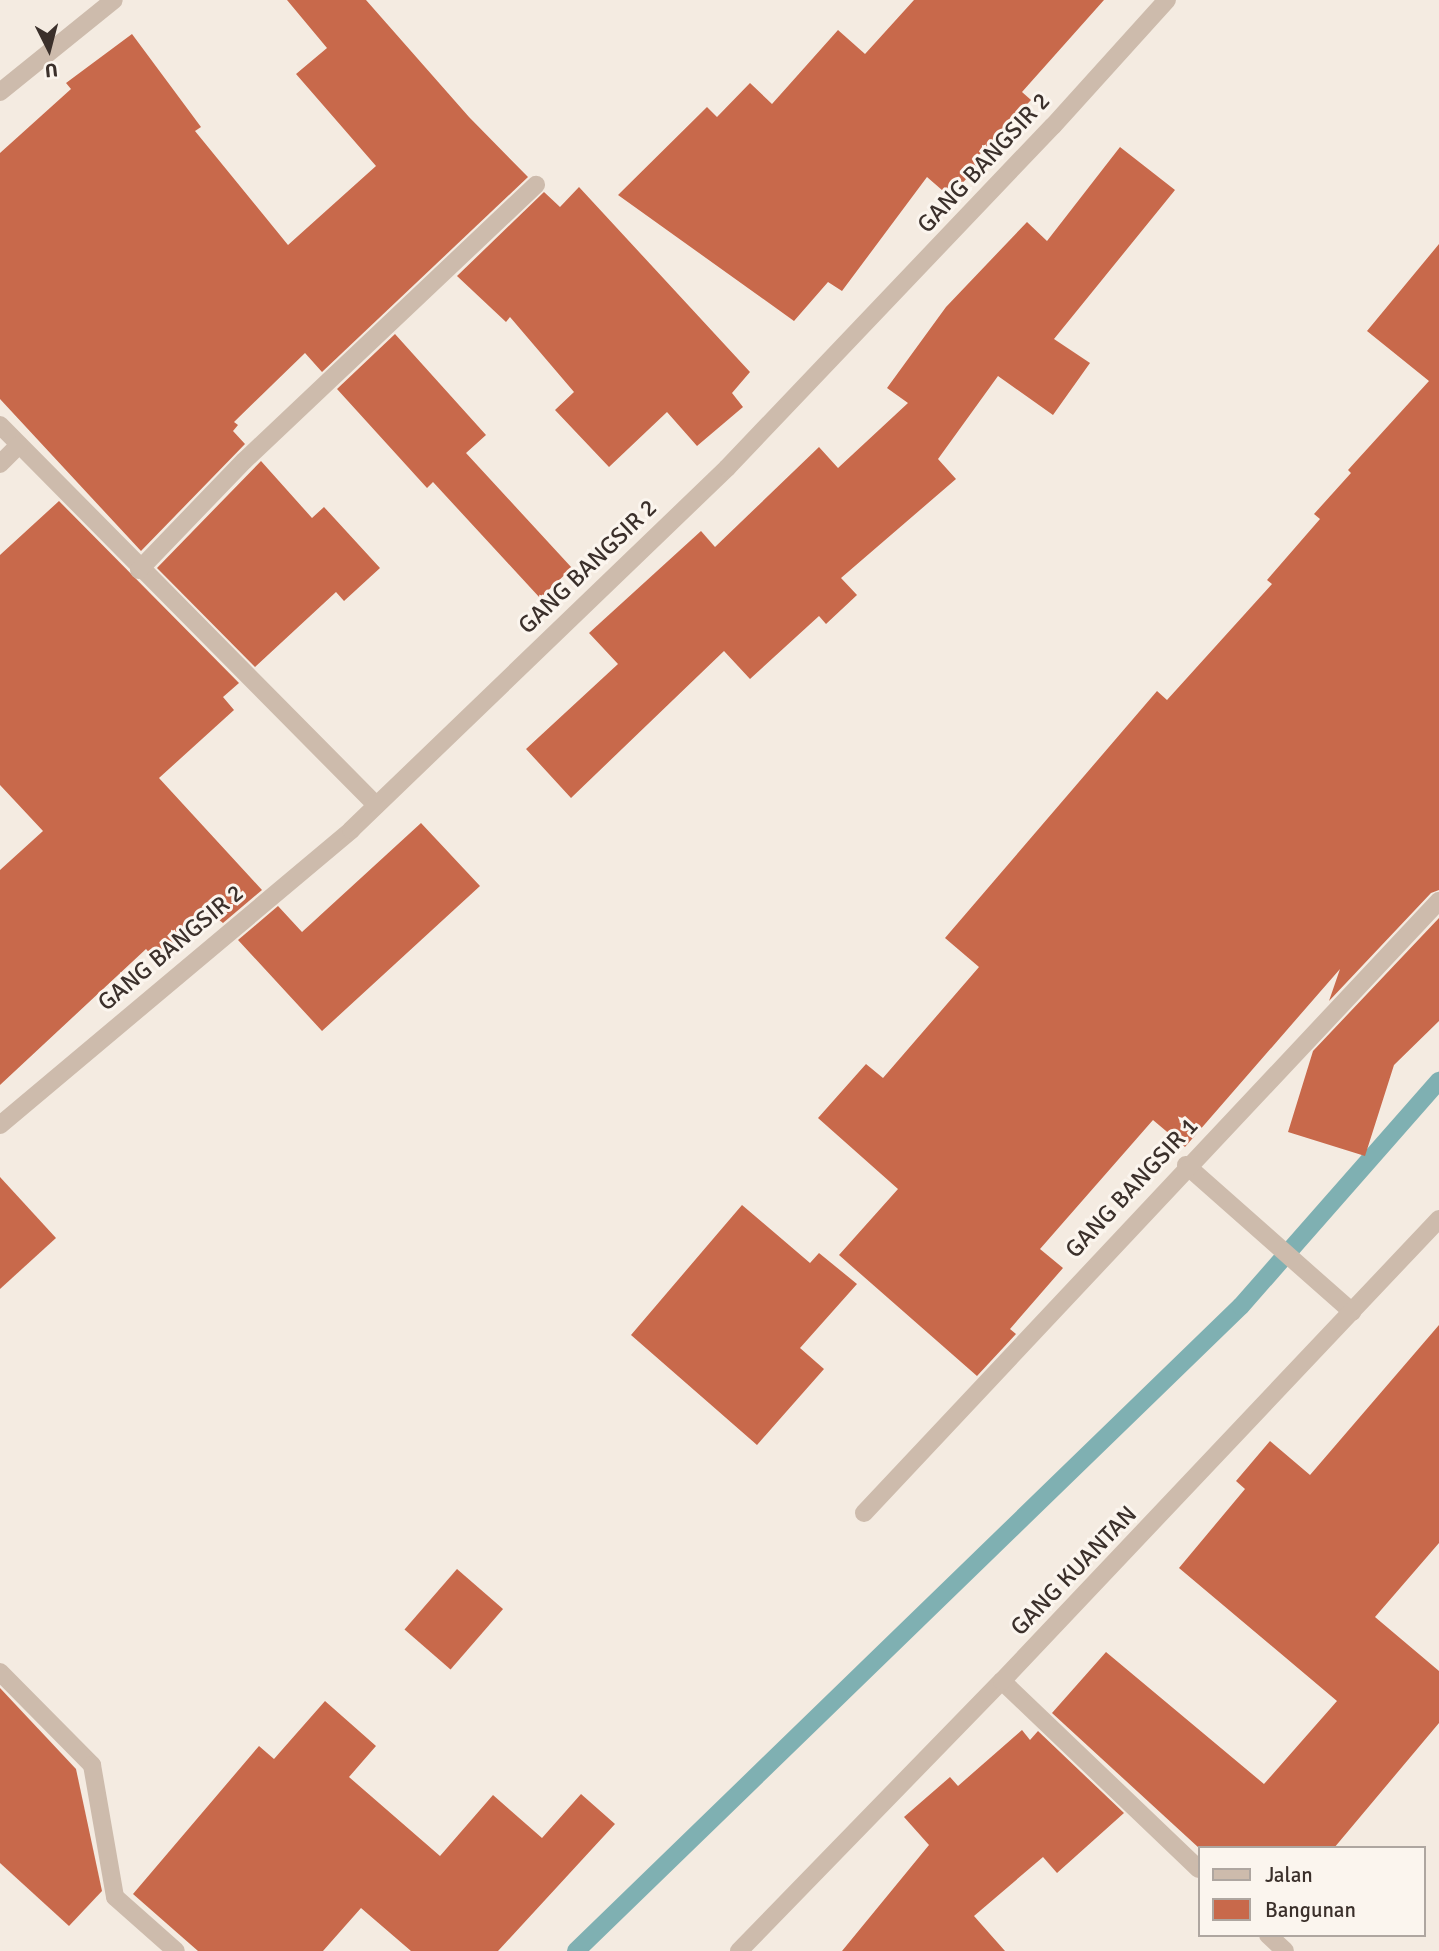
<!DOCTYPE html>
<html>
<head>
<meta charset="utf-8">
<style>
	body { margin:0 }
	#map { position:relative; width:1439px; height:1951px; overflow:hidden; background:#f4ebe1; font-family:Signika,sans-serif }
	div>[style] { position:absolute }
	.stream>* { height:18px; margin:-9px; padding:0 9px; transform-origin:9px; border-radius:9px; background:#7fb0b2 }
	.building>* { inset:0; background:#c8694b; transform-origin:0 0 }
	.street>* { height:18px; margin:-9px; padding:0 9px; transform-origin:9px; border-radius:9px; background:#cdbbac }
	span { translate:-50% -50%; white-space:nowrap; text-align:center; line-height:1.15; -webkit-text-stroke:6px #fbf5ee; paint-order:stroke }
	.street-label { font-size:24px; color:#3b302b }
	.legend { position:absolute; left:1198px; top:1846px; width:228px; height:91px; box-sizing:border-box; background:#fbf5ee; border:2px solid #aea6a0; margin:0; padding:9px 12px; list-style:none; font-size:21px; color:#3b302b }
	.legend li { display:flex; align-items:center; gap:14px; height:35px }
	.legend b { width:35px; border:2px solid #aea6a0 }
	.north { position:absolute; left:14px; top:14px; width:70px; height:70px; -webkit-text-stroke:5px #fbf5ee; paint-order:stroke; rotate:174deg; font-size:19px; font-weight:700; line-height:28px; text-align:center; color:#3b302b }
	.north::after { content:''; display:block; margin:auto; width:24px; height:32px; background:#3b302b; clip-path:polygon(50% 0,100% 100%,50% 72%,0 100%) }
</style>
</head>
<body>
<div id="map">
	<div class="stream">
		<div style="left:576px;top:1951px;width:926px;rotate:-44.13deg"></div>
		<div style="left:1241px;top:1306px;width:300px;rotate:-48.7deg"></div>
	</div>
	<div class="building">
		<div style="clip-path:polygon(287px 0,366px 0,469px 117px,528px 177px,322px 372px,305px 353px,234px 422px,238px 425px,233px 431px,245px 444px,141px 551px,0 399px,0 153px,71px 89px,66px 83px,132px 34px,201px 127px,195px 131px,288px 245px,376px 166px,296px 74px,327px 48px)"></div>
		<div style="clip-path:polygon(914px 0,1104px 0,1022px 92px,1031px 100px,979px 155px,984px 159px,950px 197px,927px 177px,842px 291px,828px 282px,794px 321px,618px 195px,707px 107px,717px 117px,750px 83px,772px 104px,838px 30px,865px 54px)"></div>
		<div style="clip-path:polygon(1120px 147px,1175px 190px,1054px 339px,1090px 363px,1053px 415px,998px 376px,938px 459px,956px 479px,841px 578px,857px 595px,826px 624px,819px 616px,750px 679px,724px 651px,571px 798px,526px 749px,618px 664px,589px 633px,701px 531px,715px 547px,819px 447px,838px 468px,908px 403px,887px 388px,946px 307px,1027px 222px,1047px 241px)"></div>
		<div style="clip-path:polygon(579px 187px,750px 372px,732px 393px,743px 407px,697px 446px,667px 412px,609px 467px,555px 410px,574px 392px,510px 317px,506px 322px,457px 276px,544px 192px,560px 207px)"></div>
		<div style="clip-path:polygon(1439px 244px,1439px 890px,1431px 893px,1329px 1001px,1340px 969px,1185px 1147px,1153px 1120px,1040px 1249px,1063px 1268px,1010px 1329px,1016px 1334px,977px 1376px,839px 1255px,898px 1189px,818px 1118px,866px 1064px,883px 1078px,979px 967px,945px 938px,1157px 691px,1167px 700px,1272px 584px,1267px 580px,1320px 519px,1314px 514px,1351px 473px,1348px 470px,1429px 381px,1367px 331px)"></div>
		<div style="clip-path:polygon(395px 334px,486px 435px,466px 453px,572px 568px,540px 598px,433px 482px,427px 488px,337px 389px)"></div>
		<div style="clip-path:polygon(261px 461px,312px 518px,324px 507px,380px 568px,344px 601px,336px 592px,255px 667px,157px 568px)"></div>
		<div style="clip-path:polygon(59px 501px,239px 683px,223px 697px,234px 710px,159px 778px,262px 890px,223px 923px,209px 912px,157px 961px,146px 949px,0 1085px,0 870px,43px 831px,0 785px,0 555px)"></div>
		<div style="clip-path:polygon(421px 823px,480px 886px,322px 1031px,238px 940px,278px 906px,302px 932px)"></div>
		<div style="clip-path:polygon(1439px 918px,1439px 1021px,1394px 1065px,1365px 1156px,1288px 1132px,1313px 1051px)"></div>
		<div style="clip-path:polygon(0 1177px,56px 1238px,0 1289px)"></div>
		<div style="clip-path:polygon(742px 1205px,810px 1263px,819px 1253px,857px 1284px,800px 1348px,824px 1369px,757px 1445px,631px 1335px)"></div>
		<div style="clip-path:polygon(1439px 1325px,1439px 1543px,1375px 1617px,1439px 1671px,1439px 1723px,1334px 1848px,1199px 1848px,1052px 1713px,1106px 1652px,1264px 1784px,1337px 1701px,1179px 1568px,1245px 1489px,1236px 1481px,1270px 1441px,1310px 1475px)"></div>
		<div style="left:457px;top:1569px;width:61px;height:80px;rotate:41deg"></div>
		<div style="clip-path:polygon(0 1688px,76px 1769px,102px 1891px,69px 1926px,0 1863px)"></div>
		<div style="clip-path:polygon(325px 1701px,376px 1746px,349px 1777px,440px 1856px,493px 1795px,542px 1838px,581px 1794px,615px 1824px,498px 1951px,411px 1951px,361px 1908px,323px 1951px,198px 1951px,133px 1894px,259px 1746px,274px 1759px)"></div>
		<div style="clip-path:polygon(1022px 1730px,1030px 1740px,1038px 1731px,1124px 1813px,1057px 1873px,1043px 1857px,974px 1916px,1005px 1951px,842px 1951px,929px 1845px,904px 1817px,950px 1777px,958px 1786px)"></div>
	</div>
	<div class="street">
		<div style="left:0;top:92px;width:146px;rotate:-38.9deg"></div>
		<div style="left:0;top:425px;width:535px;rotate:45.3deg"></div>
		<div style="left:0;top:464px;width:27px;rotate:-45deg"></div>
		<div style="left:139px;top:570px;width:151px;rotate:-46.1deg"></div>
		<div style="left:244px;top:461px;width:402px;rotate:-43.4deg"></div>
		<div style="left:0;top:1125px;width:459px;rotate:-40deg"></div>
		<div style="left:351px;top:830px;width:522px;rotate:-43.91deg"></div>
		<div style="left:727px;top:468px;width:472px;rotate:-46.4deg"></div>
		<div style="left:1053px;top:126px;width:170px;rotate:-47.9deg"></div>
		<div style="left:1186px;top:1165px;width:222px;rotate:41.5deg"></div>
		<div style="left:864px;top:1513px;width:840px;rotate:-46.79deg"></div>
		<div style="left:0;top:1672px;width:131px;rotate:45.3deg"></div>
		<div style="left:92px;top:1765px;width:134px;rotate:80.1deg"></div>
		<div style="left:115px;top:1897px;width:81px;rotate:41.5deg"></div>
		<div style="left:1002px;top:1681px;width:272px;rotate:43.7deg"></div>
		<div style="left:1268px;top:1935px;width:23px;rotate:43deg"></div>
		<div style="left:739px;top:1951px;width:377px;rotate:-45.8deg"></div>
		<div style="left:1002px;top:1681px;width:636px;rotate:-46.59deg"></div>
	</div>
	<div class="street-label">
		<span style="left:984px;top:163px;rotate:-47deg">GANG BANGSIR 2</span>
		<span style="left:588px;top:567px;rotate:-44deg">GANG BANGSIR 2</span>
		<span style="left:171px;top:948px;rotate:-40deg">GANG BANGSIR 2</span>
		<span style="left:1132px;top:1188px;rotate:-47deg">GANG BANGSIR 1</span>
		<span style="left:1074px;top:1571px;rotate:-46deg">GANG KUANTAN</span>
	</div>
	<ul class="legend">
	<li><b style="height:9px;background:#cdbbac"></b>Jalan</li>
	<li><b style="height:19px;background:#c8694b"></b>Bangunan</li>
	</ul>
	<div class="north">U</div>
</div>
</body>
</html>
